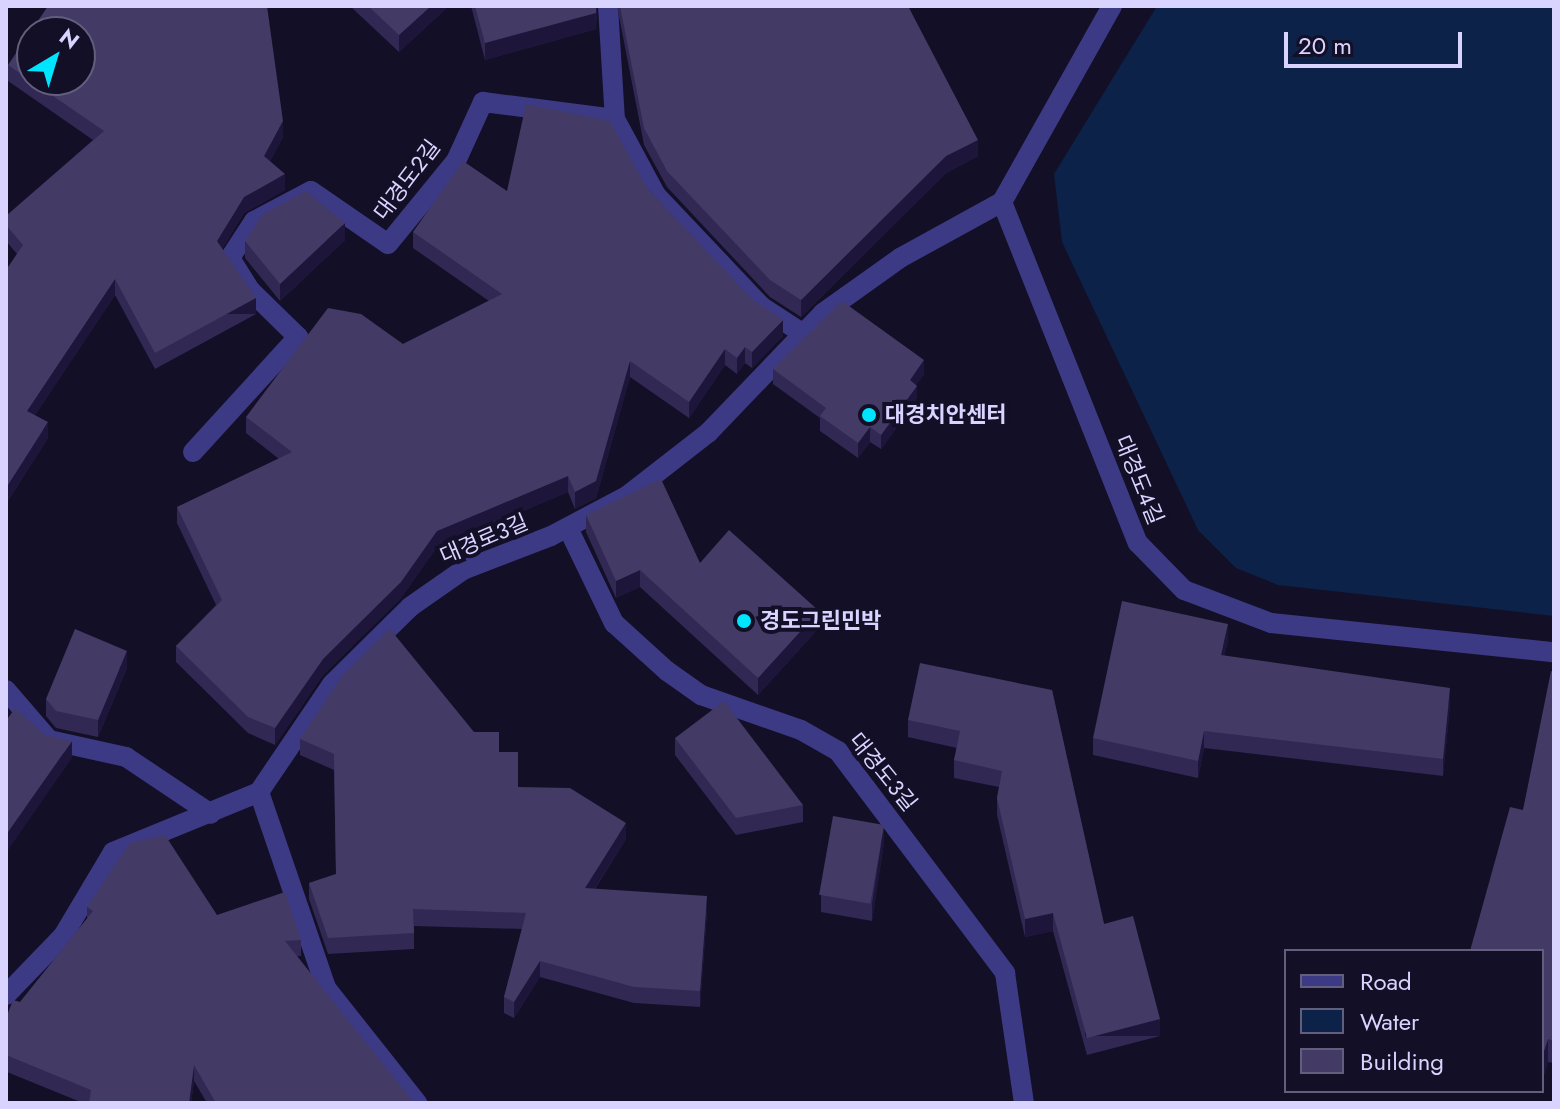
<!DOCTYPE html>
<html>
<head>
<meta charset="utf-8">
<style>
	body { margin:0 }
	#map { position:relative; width:1560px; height:1109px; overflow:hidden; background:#130f26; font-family:Jost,"Noto Sans KR",sans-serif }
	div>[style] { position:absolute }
	.water>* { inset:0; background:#0c2248 }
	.minor>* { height:20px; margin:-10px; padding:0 10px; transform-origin:10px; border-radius:10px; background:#3d3a85 }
	.wall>* { inset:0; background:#312854 }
	.shaded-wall>* { inset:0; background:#1d163a; transform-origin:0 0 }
	.building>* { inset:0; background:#433a66; transform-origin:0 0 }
	.dots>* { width:22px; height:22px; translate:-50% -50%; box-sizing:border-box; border:4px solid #130f26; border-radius:50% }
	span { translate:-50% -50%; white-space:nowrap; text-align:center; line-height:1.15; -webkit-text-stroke:8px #130f26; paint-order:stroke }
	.street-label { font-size:22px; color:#d9d4ff }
	.poi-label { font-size:22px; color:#d9d4ff; font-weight:700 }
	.left { translate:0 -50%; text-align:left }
	.frame { position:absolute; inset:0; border:8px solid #d9d4ff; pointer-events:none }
	.legend { position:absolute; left:1284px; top:949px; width:260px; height:144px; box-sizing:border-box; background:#130f26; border:2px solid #625e7d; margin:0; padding:10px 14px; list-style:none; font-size:24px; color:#d9d4ff }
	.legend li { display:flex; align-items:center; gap:16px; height:40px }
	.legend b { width:40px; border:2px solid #625e7d }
	.north { position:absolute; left:16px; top:16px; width:80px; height:80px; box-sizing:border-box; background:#130f26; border:2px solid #625e7d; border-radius:50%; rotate:38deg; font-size:22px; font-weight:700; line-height:32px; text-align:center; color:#d9d4ff }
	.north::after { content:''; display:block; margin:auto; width:28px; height:36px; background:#00e5ff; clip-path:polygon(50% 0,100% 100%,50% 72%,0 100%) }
	.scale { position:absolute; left:1284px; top:32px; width:178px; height:36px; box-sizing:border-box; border:4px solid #d9d4ff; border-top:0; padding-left:10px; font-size:24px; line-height:28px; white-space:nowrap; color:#d9d4ff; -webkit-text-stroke:6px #130f26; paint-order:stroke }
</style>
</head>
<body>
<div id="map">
	<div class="water">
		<div style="clip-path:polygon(1157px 6px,1554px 6px,1554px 616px,1278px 585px,1236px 568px,1198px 530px,1062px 242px,1054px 174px)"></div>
	</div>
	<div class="minor">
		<div style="left:608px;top:6px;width:113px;rotate:86.5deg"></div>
		<div style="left:615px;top:119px;width:86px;rotate:61.7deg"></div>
		<div style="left:656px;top:195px;width:154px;rotate:46.6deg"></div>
		<div style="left:762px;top:307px;width:48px;rotate:33deg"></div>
		<div style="left:1002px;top:202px;width:367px;rotate:68.3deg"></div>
		<div style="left:1138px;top:543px;width:66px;rotate:45.6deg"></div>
		<div style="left:1184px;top:590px;width:93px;rotate:20.8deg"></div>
		<div style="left:1271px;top:623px;width:284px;rotate:5.9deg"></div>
		<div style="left:1002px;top:202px;width:225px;rotate:-60.7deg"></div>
		<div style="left:193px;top:452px;width:156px;rotate:-47.6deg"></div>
		<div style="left:298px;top:337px;width:67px;rotate:-135.6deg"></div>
		<div style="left:250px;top:290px;width:38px;rotate:-122deg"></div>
		<div style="left:230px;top:258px;width:44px;rotate:-57deg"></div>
		<div style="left:254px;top:221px;width:64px;rotate:-27.8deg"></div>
		<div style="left:311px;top:191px;width:93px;rotate:34.5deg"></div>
		<div style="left:388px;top:244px;width:107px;rotate:-50.7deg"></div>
		<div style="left:456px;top:161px;width:65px;rotate:-65.4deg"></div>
		<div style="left:483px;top:102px;width:133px;rotate:7.3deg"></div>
		<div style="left:568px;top:528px;width:106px;rotate:64.2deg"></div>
		<div style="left:614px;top:623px;width:72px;rotate:42.2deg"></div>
		<div style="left:667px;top:671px;width:42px;rotate:35.2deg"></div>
		<div style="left:701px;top:695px;width:106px;rotate:19.3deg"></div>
		<div style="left:801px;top:730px;width:43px;rotate:29.6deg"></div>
		<div style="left:838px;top:751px;width:278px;rotate:53deg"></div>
		<div style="left:1005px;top:973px;width:131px;rotate:81.7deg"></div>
		<div style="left:6px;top:690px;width:66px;rotate:49.3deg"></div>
		<div style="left:49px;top:740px;width:79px;rotate:12.4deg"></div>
		<div style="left:126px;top:757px;width:102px;rotate:33.8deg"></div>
		<div style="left:259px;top:792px;width:207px;rotate:71.1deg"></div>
		<div style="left:326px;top:988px;width:147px;rotate:51.6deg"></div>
		<div style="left:6px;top:995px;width:82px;rotate:-46deg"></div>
		<div style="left:63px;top:936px;width:98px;rotate:-59.2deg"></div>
		<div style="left:113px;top:852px;width:158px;rotate:-22.3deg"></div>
		<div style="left:259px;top:792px;width:130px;rotate:-55.9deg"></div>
		<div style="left:332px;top:684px;width:110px;rotate:-44.6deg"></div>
		<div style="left:410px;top:607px;width:65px;rotate:-34.9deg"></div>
		<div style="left:463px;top:570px;width:94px;rotate:-21.1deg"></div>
		<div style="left:551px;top:536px;width:86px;rotate:-27.8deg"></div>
		<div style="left:627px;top:496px;width:103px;rotate:-37.9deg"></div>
		<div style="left:708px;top:433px;width:166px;rotate:-46.2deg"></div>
		<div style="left:823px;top:313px;width:95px;rotate:-35.5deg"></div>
		<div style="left:900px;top:258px;width:116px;rotate:-28.8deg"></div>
	</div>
	<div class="wall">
		<div style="clip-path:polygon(350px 6px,449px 6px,399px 52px)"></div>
		<div style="clip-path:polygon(471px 6px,597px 6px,596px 29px,485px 60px)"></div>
		<div style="clip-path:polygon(617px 6px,908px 6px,978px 156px,946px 173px,801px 317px,770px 297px,667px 187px,644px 145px)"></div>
		<div style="clip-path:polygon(8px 65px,283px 137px,270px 161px,285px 190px,244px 213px,222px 249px,256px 314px,155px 369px,115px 295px,35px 415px,48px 438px,6px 504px,17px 254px,6px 241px,6px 216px,93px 140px,8px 81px)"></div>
		<div style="clip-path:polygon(647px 188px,783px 336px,752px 368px,745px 363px,737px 374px,725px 365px,689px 418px,630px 377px,596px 498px,575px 509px,568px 492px,437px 547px,401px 598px,323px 675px,275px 745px,248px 733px,176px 662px,176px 646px,216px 605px,177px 523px,177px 507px,279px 459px,246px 433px,246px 417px,403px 344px,489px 301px,413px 248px,413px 232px,507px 191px)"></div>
		<div style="clip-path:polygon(345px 240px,280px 301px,245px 258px,245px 241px)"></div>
		<div style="clip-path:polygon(773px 369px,924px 374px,916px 385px,917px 400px,881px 449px,870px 442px,858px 458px,820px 431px,820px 418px,773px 384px)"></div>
		<div style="clip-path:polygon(586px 515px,700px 563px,819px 628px,758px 695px,640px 587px,616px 598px,586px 532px)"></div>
		<div style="clip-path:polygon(1228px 641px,1224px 656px,1450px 705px,1443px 776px,1204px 748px,1198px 778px,1093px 755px,1093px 738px)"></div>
		<div style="clip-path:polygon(127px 668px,98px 737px,56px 728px,46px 716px,46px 699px)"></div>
		<div style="clip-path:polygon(1554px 672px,1554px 1063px,1548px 1062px,1544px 1074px,1542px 1073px,1542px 951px,1523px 810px)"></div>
		<div style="clip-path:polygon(1052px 690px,1104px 924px,1160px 1036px,1087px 1055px,1053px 931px,1025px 937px,997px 815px,997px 798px,999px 787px,954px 778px,954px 760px,957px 748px,908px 737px,908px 720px)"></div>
		<div style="clip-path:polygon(474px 732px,499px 752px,518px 787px,626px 839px,595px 889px,707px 912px,700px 1007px,634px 1003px,540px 977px,514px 1018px,504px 1013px,504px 997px,522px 929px,414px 926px,414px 949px,328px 954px,309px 899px,309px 883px,336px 874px,334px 770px,300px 755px,300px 739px)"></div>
		<div style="clip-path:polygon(675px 738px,803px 805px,803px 822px,736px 835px,675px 755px)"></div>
		<div style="clip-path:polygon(884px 842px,872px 921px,821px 912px,821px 895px)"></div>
		<div style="clip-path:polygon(87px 907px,217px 915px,301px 940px,301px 956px,297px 956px,411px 1103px,207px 1103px,194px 1081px,191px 1103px,83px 1103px,7px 1072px,6px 1086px,6px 1018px,20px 1002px,87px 919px)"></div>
	</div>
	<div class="shaded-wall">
		<div style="clip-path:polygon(431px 6px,449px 6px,399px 52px,399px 35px)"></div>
		<div style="clip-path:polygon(597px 6px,596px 29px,485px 60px,485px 43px)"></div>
		<div style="clip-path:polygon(283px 121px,283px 137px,264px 172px,264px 156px)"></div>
		<div style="clip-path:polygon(978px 140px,978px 156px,946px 173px,801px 317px,801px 300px,946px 156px)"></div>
		<div style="clip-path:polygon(285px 174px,285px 190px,244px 213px,217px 257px,217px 241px,244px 197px)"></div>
		<div style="clip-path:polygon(345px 223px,345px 240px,280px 301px,280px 284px)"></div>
		<div style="clip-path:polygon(115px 279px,115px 295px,27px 427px,27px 411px)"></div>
		<div style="left:256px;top:298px;width:16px;height:115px;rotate:90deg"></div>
		<div style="clip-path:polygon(783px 320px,783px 336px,752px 368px,752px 352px)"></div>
		<div style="clip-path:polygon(745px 347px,745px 363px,737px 374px,737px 358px)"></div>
		<div style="clip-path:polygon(725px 349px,725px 365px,689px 418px,689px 402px)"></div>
		<div style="clip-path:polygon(924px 360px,924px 374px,910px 394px,910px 380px)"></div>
		<div style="clip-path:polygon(630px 361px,630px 377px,596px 498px,575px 509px,575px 492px)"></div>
		<div style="clip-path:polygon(917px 386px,917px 400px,881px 449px,881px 435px)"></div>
		<div style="clip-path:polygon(48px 422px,48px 438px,6px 504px,6px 488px)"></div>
		<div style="clip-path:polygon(870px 427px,870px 442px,858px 458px,858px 443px)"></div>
		<div style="clip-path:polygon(568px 476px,568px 492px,437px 547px,401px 598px,323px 675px,275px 745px,275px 728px,323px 659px,437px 531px)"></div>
		<div style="clip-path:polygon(640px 570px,640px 587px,616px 598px,616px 581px)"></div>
		<div style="clip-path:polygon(819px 611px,819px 628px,758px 695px,758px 678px)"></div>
		<div style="clip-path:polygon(1228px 624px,1228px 641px,1221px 672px,1221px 655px)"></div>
		<div style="clip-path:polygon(127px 651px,127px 668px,98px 737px,98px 720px)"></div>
		<div style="clip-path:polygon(1450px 688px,1450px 705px,1443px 776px,1443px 759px)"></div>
		<div style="clip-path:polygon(1204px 731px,1204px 748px,1198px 778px,1198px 761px)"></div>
		<div style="clip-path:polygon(72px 741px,72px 758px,6px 853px,6px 835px)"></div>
		<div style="clip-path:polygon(626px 823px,626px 839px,585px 904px,585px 888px)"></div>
		<div style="clip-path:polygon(884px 825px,884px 842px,872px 921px,872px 904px)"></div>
		<div style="clip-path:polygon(707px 896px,707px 912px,700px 1007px,700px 991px)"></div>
		<div style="clip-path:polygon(1053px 913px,1053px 931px,1025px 937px,1025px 919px)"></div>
		<div style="clip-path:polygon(540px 961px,540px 977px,514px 1018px,514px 1002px)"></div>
		<div style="left:1160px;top:1019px;width:17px;height:75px;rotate:90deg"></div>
		<div style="clip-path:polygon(1548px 1039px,1548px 1062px,1544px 1074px,1544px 1051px)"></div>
		<div style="clip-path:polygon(194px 1065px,194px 1081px,191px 1103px,189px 1103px)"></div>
	</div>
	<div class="building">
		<div style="clip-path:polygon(evenodd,48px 6px,267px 6px,283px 121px,264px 156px,285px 174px,244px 197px,217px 241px,256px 298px,155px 353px,115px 279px,27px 411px,48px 422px,6px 488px,6px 270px,23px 245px,6px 225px,6px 216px,104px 131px,8px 65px,48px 6px,32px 32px,80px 32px,80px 80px,32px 80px,32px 32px)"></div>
		<div style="clip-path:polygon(368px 6px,431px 6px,399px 35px)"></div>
		<div style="clip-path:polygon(475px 6px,596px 6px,596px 13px,485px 43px)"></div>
		<div style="clip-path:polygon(620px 6px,908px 6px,978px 140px,946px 156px,801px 300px,770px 280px,667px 171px,644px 128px)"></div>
		<div style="clip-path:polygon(526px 104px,610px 121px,647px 188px,753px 300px,783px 320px,752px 352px,745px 347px,737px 358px,725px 349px,689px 402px,630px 361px,596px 481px,575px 492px,568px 476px,437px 531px,401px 582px,323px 659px,275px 728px,248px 717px,176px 646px,222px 600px,177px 507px,292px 452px,246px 417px,328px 308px,361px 314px,403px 344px,502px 294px,413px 232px,463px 161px,507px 191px)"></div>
		<div style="clip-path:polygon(306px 191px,345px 223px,280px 284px,245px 241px,263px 214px)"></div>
		<div style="clip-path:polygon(842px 301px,924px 360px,910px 380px,917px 386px,881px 435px,870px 427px,858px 443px,820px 416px,826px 408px,773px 369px)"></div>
		<div style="clip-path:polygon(661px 479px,700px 563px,729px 530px,819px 611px,758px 678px,640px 570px,616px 581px,586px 515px)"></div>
		<div style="clip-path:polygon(1122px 601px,1228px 624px,1221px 655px,1450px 688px,1443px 759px,1204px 731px,1198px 761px,1093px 738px)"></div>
		<div style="clip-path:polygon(75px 629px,127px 651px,98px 720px,56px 711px,46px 699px)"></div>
		<div style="clip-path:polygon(390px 629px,474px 732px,499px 732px,499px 752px,518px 752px,518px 787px,570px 788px,626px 823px,585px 888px,707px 896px,700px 991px,634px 987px,540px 961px,514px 1002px,504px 997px,526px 913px,413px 909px,414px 933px,328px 938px,309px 883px,336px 874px,334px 754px,300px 739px,342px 676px)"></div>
		<div style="clip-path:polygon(920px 663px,1052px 690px,1104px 924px,1133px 916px,1160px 1019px,1087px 1038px,1053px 913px,1025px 919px,997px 798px,1002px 771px,954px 760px,960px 731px,908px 720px)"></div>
		<div style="clip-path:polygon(1551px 671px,1554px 672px,1554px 1041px,1548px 1039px,1544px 1051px,1542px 1051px,1542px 951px,1470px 951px,1510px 807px,1523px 810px)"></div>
		<div style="clip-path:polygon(724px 701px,803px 805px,736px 818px,675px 738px)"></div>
		<div style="clip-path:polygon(15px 708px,45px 735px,72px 741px,6px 835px,6px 721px)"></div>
		<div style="left:833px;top:816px;width:52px;height:80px;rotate:10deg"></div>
		<div style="clip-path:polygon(165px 835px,217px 915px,285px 892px,301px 940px,285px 941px,411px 1099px,411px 1103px,216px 1103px,194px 1065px,189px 1103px,89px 1103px,91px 1090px,6px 1055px,6px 1018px,13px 1000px,20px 1002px,93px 911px,87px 907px,130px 843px)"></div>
	</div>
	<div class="dots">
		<div style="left:869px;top:415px;background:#00e5ff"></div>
		<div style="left:744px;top:621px;background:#00e5ff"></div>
	</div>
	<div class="street-label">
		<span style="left:407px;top:180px;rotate:-53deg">대경도2길</span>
		<span style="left:1139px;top:480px;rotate:68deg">대경도4길</span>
		<span style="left:484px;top:539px;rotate:-23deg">대경로3길</span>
		<span style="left:883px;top:772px;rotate:51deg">대경도3길</span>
	</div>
	<div class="poi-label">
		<span class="left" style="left:885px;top:415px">대경치안센터</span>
		<span class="left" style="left:760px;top:621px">경도그린민박</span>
	</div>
	<div class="frame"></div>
	<ul class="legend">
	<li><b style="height:10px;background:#3d3a85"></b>Road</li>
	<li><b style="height:22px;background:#0c2248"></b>Water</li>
	<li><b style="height:22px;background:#433a66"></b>Building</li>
	</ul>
	<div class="north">N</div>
	<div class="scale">20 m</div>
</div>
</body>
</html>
